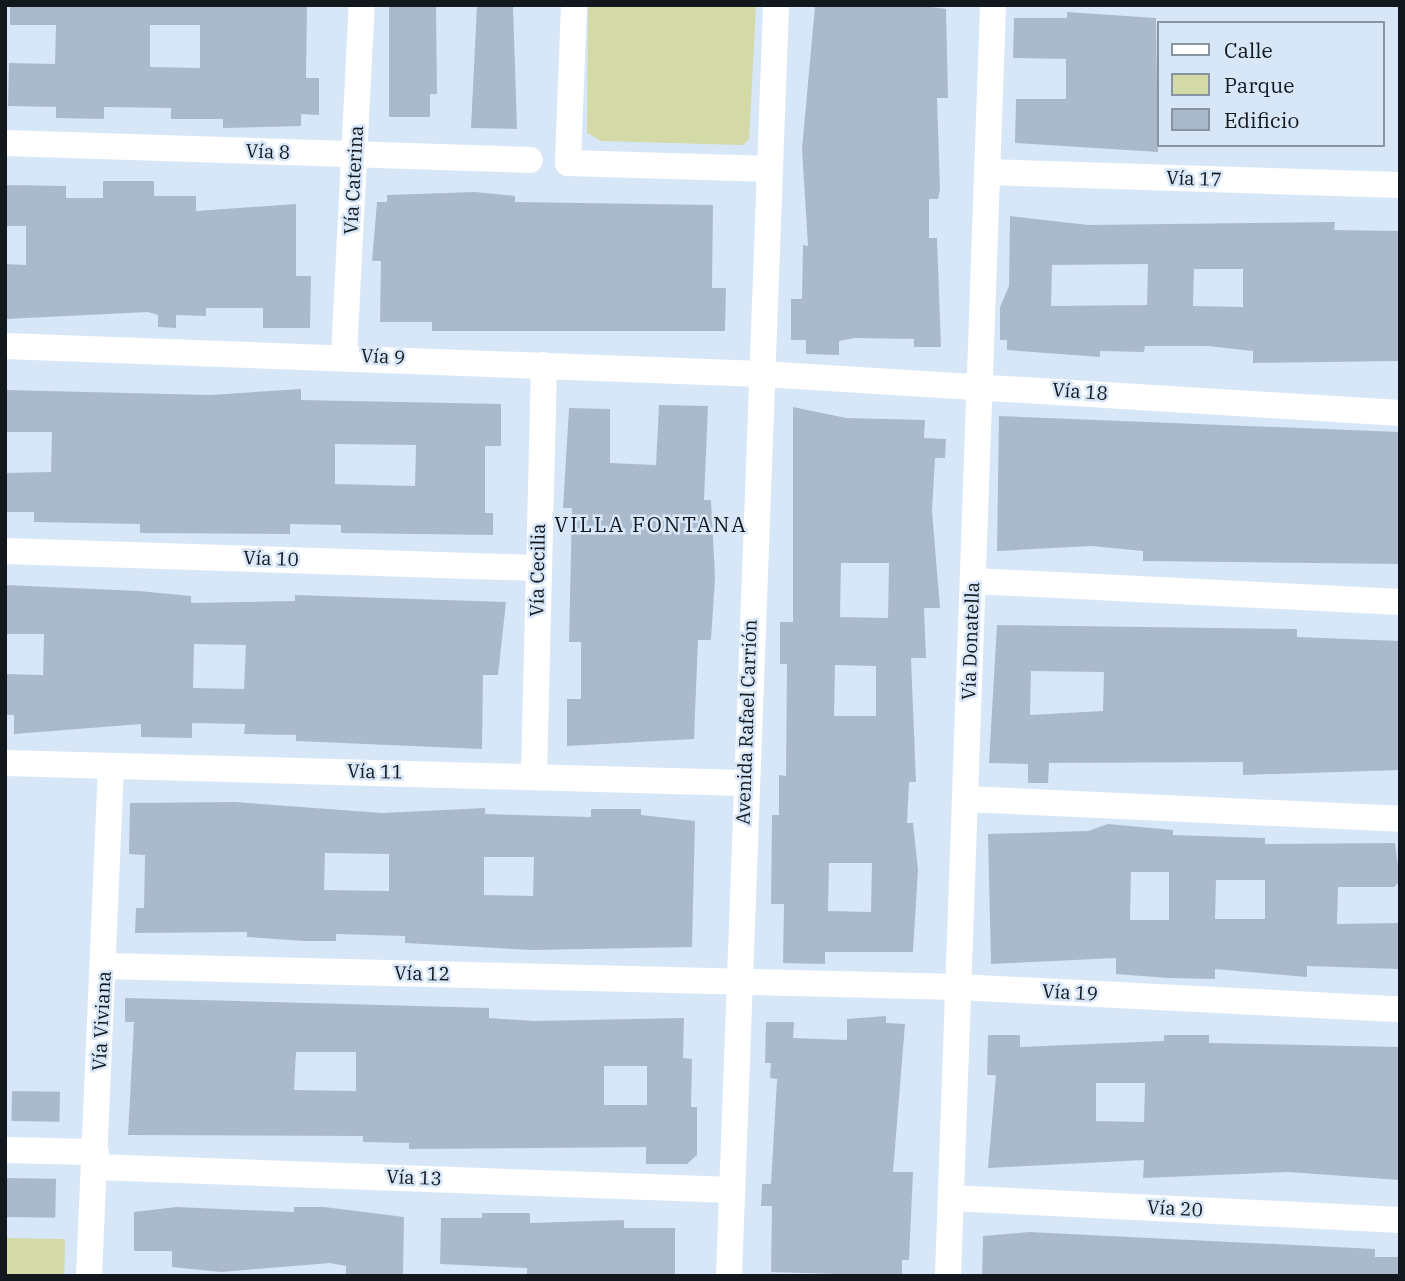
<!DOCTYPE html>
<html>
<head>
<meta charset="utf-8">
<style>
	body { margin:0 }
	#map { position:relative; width:1405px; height:1281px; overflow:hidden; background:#d7e7f8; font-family:"IBM Plex Serif",serif }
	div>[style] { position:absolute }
	.green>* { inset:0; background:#d3d9a7; transform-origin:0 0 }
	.building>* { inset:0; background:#abbacb; transform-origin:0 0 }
	.minor>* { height:26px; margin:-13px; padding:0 13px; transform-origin:13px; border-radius:13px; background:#fff }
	span { translate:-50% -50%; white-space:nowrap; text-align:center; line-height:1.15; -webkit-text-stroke:5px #d7e7f8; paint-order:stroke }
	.street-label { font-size:19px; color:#13181e }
	.neighbourhood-label { font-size:21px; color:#13181e; letter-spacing:2px }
	.frame { position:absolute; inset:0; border:7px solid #13181e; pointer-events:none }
	.legend { position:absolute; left:1157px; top:21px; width:228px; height:126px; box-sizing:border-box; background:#d7e7f8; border:2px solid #8994a1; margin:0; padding:9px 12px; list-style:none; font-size:21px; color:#13181e }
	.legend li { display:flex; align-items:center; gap:14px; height:35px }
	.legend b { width:35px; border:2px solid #8994a1 }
</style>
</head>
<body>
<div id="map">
	<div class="green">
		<div style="clip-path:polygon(588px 5px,756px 5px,749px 139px,743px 145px,601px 141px,587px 133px)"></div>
		<div style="left:5px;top:1238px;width:60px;height:38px;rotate:1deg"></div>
	</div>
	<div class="building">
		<div style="clip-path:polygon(evenodd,10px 5px,307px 5px,306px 78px,319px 78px,319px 115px,301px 114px,301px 126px,223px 128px,223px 119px,171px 119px,171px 108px,104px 107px,104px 119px,56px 118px,56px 107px,8px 106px,9px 63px,55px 64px,56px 25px,10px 25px,10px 5px,150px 25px,200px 25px,200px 68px,150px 67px,150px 25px)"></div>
		<div style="clip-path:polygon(389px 5px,436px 5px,437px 94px,430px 94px,430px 117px,389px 117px)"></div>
		<div style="clip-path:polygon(477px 5px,513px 5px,517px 129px,471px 128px)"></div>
		<div style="clip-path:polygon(918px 5px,946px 9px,948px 98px,937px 98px,940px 190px,938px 199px,929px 199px,929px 238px,937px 238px,941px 347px,914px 347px,914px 339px,855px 338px,839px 341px,839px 355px,806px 354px,806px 340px,791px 340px,791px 299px,802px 299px,803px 245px,808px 246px,802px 149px,815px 6px)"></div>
		<div style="clip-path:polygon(1067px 12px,1156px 18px,1158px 152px,1015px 143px,1016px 99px,1066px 99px,1066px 59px,1013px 58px,1014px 18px,1067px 18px)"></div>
		<div style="clip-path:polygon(103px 181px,154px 181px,154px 196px,196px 196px,196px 211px,296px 204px,296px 276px,311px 276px,310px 328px,263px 328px,263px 308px,206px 308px,206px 316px,176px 315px,176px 328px,158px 327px,158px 315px,148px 312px,5px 319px,5px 264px,26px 265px,26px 226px,5px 226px,5px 185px,66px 186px,66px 198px,103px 198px)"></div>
		<div style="clip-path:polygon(475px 192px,515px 196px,515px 202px,713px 205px,712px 288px,726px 288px,725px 331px,432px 331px,432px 322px,380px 322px,381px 261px,372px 261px,377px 202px,387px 202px,387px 195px)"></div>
		<div style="clip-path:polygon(evenodd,1010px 216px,1088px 225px,1335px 222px,1334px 230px,1400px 231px,1400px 361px,1253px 363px,1253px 351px,1207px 346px,1145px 346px,1144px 352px,1100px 351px,1100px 357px,1007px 350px,1007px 340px,1000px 340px,1000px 307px,1009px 286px,1010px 216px,1148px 264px,1147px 305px,1051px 306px,1052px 265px,1148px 264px,1010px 216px,1194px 269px,1243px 269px,1243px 307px,1193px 306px,1194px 269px)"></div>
		<div style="clip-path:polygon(evenodd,301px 389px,301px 400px,501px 404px,501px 446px,485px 446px,485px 513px,493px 513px,493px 535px,341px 533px,341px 525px,290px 524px,290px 534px,140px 533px,140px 524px,34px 522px,34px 512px,5px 512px,5px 473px,51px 472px,52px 432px,5px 432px,5px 390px,210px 395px,301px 389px,335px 444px,416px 445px,415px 486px,335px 484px,335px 444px)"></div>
		<div style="clip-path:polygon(659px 405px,708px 406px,704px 500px,711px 500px,715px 577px,711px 640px,698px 640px,694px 739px,567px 746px,567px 699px,581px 699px,581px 642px,569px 642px,572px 508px,563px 508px,569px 408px,610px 409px,610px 463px,656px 465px)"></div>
		<div style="clip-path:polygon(evenodd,793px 407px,846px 418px,925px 420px,924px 438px,946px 439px,945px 458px,935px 458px,932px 511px,940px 608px,924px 608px,926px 658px,911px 658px,916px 782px,909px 782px,907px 823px,913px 823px,918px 870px,913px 952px,825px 952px,825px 964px,783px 963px,784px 904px,771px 904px,772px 815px,779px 815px,779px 775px,786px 776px,787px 664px,780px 664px,780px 622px,793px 622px,793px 407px,841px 563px,889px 563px,888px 618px,840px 617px,841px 563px,793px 407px,835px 665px,876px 666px,876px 716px,834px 716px,835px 665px,793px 407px,829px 863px,872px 863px,871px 912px,828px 911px,829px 863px)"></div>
		<div style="clip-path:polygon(999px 416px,1400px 432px,1400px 564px,1143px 561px,1143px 551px,1091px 546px,997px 551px)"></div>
		<div style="clip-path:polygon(evenodd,5px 585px,139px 591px,191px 596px,191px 603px,295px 601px,295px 595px,506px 602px,498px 675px,483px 675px,482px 749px,296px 741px,296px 735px,244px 734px,245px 724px,192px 723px,192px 738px,141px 737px,141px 724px,14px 734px,14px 715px,5px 715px,5px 674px,43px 675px,44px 634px,5px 634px,5px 585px,194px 644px,246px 645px,244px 689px,193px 688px,194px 644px)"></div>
		<div style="clip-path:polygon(evenodd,997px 625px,1297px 629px,1297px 637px,1400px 641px,1400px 770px,1243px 775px,1243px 762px,1049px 763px,1048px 783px,1028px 783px,1028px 764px,989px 763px,997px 625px,1031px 671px,1104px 672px,1103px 711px,1030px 715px,1031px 671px)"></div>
		<div style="clip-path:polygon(evenodd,235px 802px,382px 813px,485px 808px,485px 814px,591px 817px,591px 809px,641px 809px,641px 815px,695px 821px,692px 947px,532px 950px,405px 943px,405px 936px,336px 934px,336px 941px,305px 941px,247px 937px,247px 932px,135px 933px,136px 908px,144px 908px,145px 855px,129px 854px,130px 803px,235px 802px,325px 853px,389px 854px,389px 891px,324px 890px,325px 853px,235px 802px,484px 857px,534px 857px,533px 896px,484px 895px,484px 857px)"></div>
		<div style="clip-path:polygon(evenodd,1108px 824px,1173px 830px,1173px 835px,1265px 838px,1265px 844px,1395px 843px,1400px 881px,1394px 887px,1338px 887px,1337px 924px,1400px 923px,1400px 969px,1307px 966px,1307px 977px,1215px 969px,1215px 979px,1168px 978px,1116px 974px,1116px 958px,991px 964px,988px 834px,1088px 831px,1108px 824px,1131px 872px,1169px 872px,1169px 920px,1130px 920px,1131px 872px,1108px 824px,1216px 880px,1265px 880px,1265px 919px,1215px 919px,1216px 880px)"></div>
		<div style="clip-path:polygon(evenodd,125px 998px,489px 1008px,489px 1018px,534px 1021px,684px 1018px,683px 1058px,692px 1059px,691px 1107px,697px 1107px,697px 1155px,687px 1164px,646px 1164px,646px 1147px,409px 1149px,409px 1143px,363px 1142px,363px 1136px,128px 1135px,134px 1022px,125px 1022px,125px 998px,296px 1052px,356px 1052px,356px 1091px,294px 1090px,296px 1052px,125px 998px,604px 1066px,647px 1066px,647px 1105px,604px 1105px,604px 1066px)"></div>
		<div style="clip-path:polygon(886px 1016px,886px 1023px,905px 1024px,893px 1172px,913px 1172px,909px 1260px,902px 1260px,902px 1276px,771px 1272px,772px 1206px,761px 1206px,762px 1184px,771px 1184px,777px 1079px,770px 1078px,771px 1063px,765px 1063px,766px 1022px,794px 1022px,793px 1038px,847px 1040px,847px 1019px)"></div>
		<div style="clip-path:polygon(evenodd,988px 1035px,1020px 1035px,1020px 1047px,1164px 1041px,1164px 1035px,1209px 1035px,1209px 1043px,1400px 1047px,1400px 1180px,1288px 1172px,1143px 1178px,1144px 1160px,988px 1168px,996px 1075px,987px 1075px,988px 1035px,1096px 1083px,1145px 1083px,1144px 1122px,1096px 1121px,1096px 1083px)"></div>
		<div style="left:12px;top:1091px;width:48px;height:30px;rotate:1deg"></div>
		<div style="left:6px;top:1178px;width:50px;height:39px;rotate:1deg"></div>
		<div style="clip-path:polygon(176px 1207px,294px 1212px,294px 1207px,324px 1207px,404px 1217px,403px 1274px,346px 1275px,346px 1266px,330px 1263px,221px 1272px,172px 1267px,172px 1251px,134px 1251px,134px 1212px)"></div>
		<div style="clip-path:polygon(482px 1213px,530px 1213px,530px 1223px,624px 1220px,624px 1228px,675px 1228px,675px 1276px,527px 1276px,527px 1268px,440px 1264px,441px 1218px,482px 1218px)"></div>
		<div style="clip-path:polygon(1029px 1232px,1375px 1249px,1375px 1257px,1400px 1257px,1400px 1276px,982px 1276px,983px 1236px)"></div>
	</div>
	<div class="minor">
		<div style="left:574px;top:5px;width:158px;rotate:92.2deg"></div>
		<div style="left:568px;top:163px;width:202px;rotate:1.7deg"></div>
		<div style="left:5px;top:143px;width:525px;rotate:1.85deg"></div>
		<div style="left:987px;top:172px;width:413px;rotate:1.8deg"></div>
		<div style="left:5px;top:346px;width:757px;rotate:2.12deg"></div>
		<div style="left:761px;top:374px;width:640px;rotate:3.49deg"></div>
		<div style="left:344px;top:355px;width:350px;rotate:-87.1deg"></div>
		<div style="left:5px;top:551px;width:532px;rotate:1.83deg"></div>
		<div style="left:973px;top:581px;width:428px;rotate:2.8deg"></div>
		<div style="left:5px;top:763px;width:739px;rotate:1.55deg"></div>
		<div style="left:534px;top:775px;width:410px;rotate:-88.6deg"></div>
		<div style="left:966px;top:799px;width:434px;rotate:2.6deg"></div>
		<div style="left:105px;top:966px;width:854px;rotate:1.41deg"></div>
		<div style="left:959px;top:987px;width:442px;rotate:2.9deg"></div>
		<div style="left:5px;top:1150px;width:91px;rotate:1.3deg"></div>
		<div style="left:94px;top:1167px;width:639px;rotate:2.06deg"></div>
		<div style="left:951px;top:1198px;width:450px;rotate:2.8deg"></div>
		<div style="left:89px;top:1276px;width:510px;rotate:-87.53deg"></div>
		<div style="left:729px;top:1276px;width:1272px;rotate:-87.88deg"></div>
		<div style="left:948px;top:1276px;width:1272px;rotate:-87.97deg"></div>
	</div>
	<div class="street-label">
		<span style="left:268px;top:152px;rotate:2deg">Vía 8</span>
		<span style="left:1194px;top:179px;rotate:2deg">Vía 17</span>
		<span style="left:354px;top:180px;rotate:-87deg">Vía Caterina</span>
		<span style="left:383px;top:357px;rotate:3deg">Vía 9</span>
		<span style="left:1080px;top:392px;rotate:4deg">Vía 18</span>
		<span style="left:271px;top:559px;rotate:2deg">Vía 10</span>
		<span style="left:538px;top:570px;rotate:-89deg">Vía Cecilia</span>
		<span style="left:971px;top:641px;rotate:-88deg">Vía Donatella</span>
		<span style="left:747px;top:722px;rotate:-88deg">Avenida Rafael Carrión</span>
		<span style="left:375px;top:772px;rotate:1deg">Vía 11</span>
		<span style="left:422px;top:974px;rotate:1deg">Vía 12</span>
		<span style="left:1070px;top:993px;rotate:3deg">Vía 19</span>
		<span style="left:102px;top:1021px;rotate:-87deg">Vía Viviana</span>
		<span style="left:414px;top:1178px;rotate:2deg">Vía 13</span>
		<span style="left:1175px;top:1209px;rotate:3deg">Vía 20</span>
	</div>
	<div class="neighbourhood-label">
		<span style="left:651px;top:524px">VILLA FONTANA</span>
	</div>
	<div class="frame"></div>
	<ul class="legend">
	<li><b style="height:9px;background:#fff"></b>Calle</li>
	<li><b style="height:19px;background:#d3d9a7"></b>Parque</li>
	<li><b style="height:19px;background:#abbacb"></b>Edificio</li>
	</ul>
</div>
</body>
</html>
